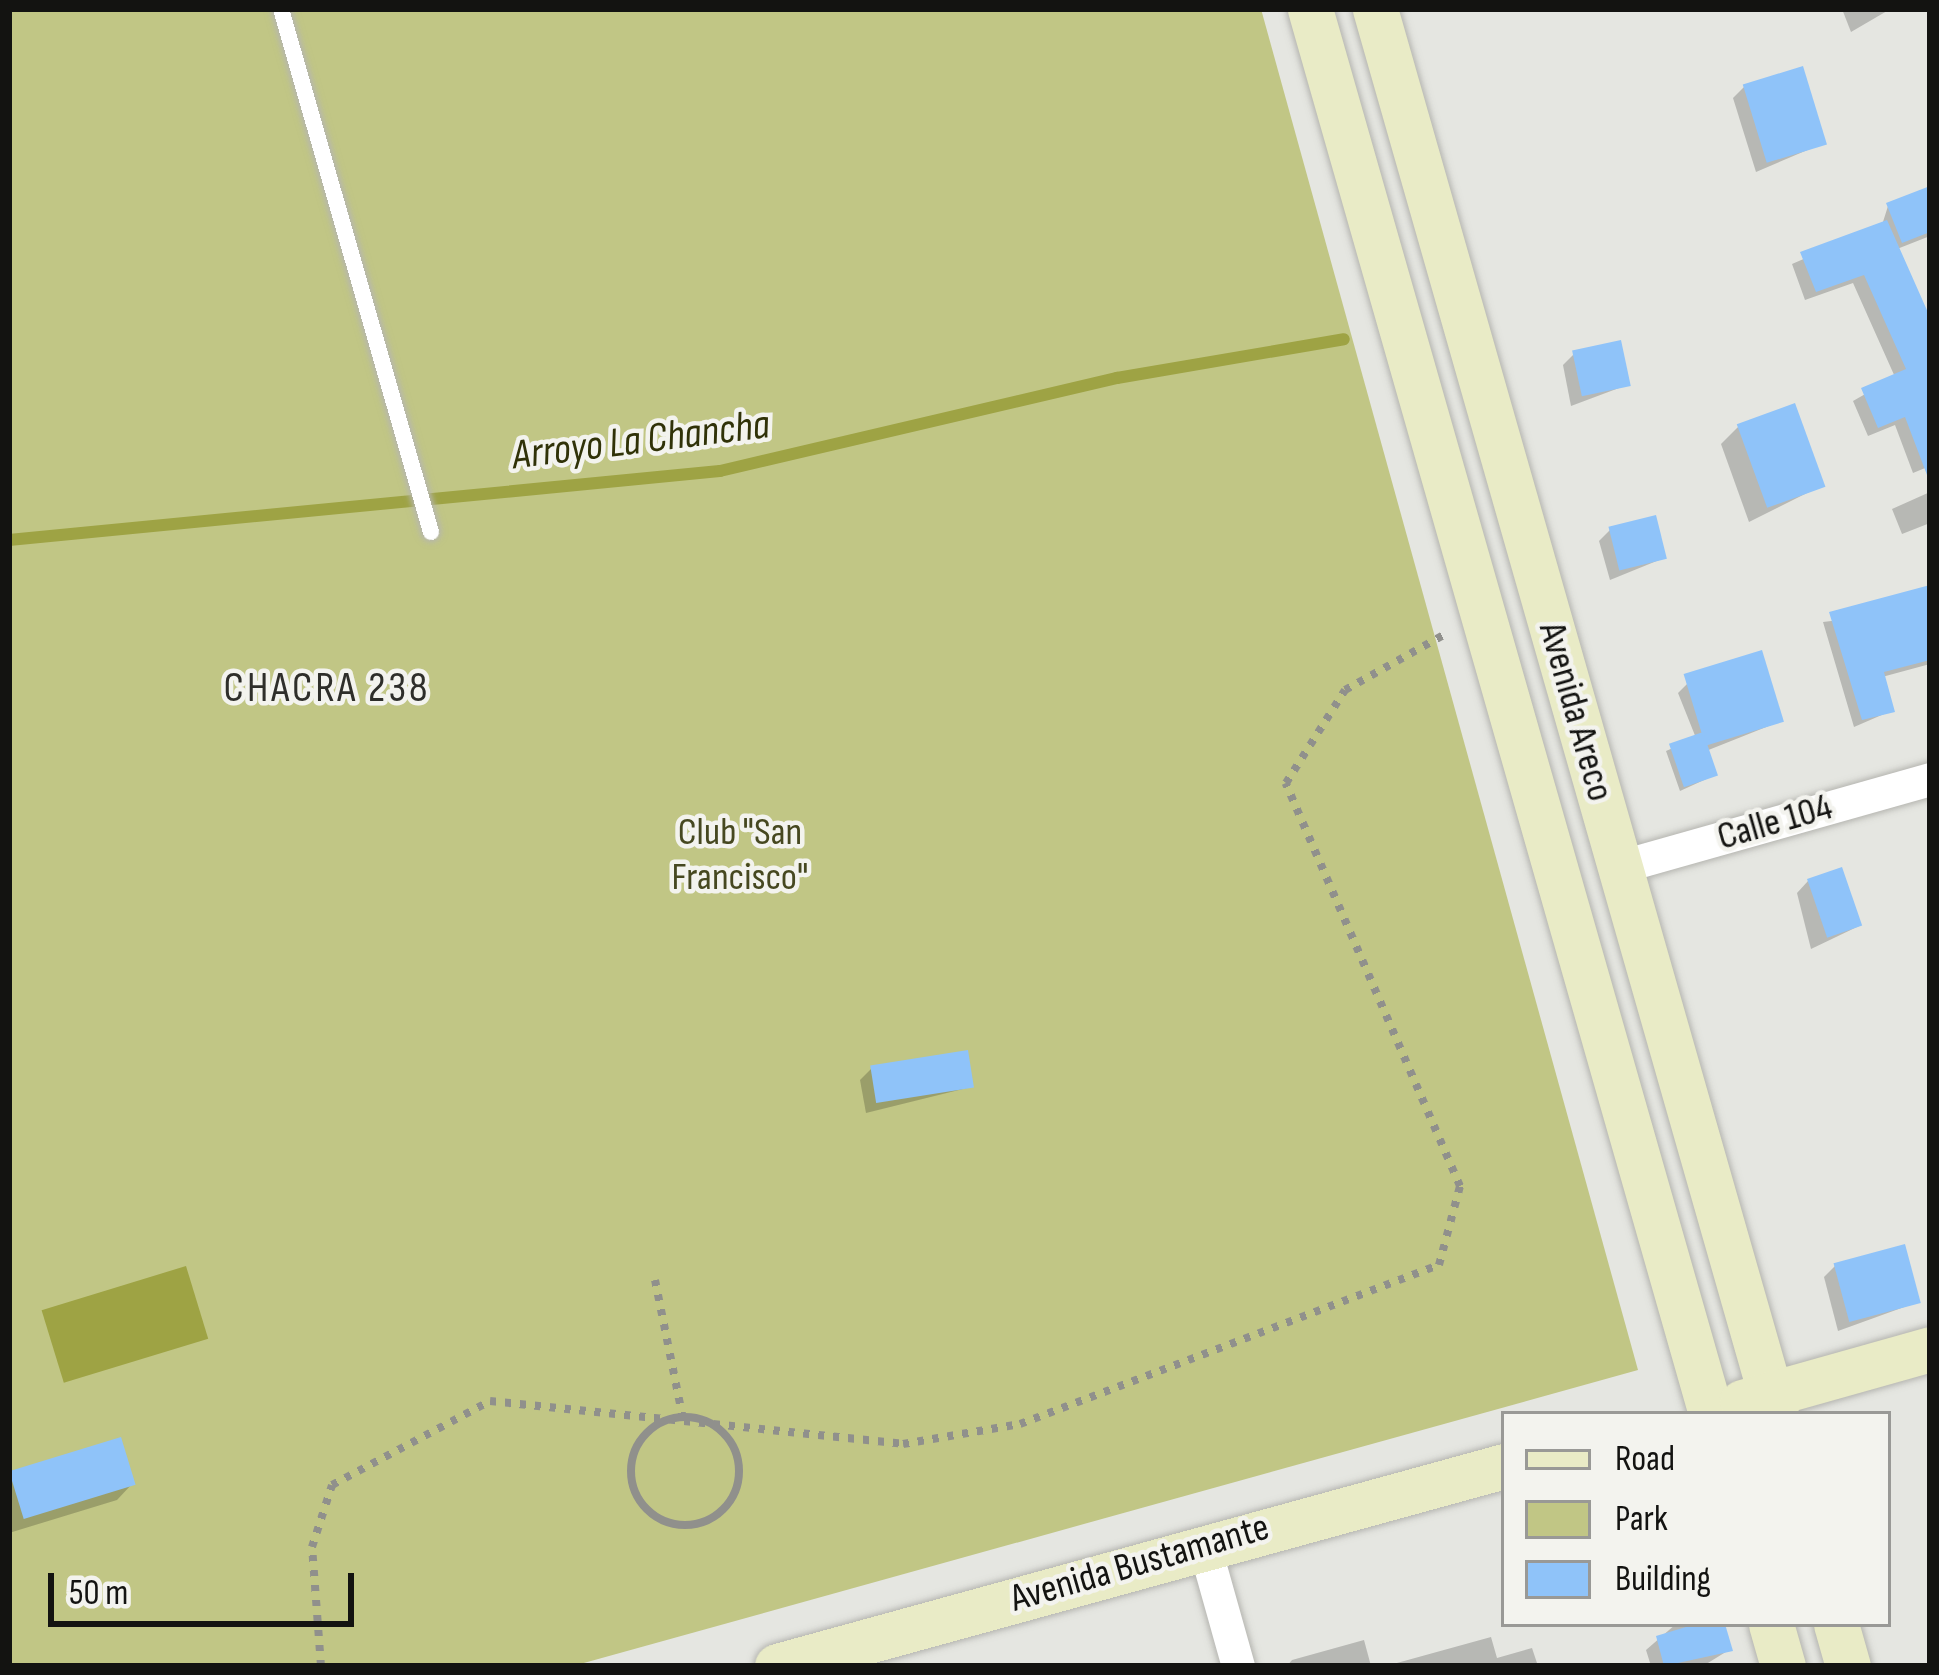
<!DOCTYPE html>
<html>
<head>
<meta charset="utf-8">
<style>
	body { margin:0 }
	#map { position:relative; width:1939px; height:1675px; overflow:hidden; background:#e5e6e1; font-family:"Sofia Sans Condensed",sans-serif }
	div>[style] { position:absolute }
	.green>* { inset:0; background:#c1c685 }
	.water>* { inset:0; background:#9ea344; transform-origin:0 0 }
	.shadow>* { inset:0; background:#0003 }
	.stream>* { height:12px; margin:-6px; padding:0 6px; transform-origin:6px; border-radius:6px; background:#9ea344 }
	.building>* { inset:0; background:#8fc3f9; transform-origin:0 0 }
	.path>* { height:8px; margin-top:-4px; transform-origin:0; background:repeating-linear-gradient(90deg,#90908c 0 6px,transparent 0 15px) }
	.path>.ring { margin:-4px; padding:0; box-sizing:content-box; background:none; border:8px solid #90908c; border-radius:50% }
	.roads { filter:drop-shadow(0 0 3px #b5b5b0) drop-shadow(0 0 3px #b5b5b0) }
	.lane>* { height:16px; margin:-8px; padding:0 8px; transform-origin:8px; border-radius:8px; background:#fff }
	.street>* { height:33px; margin:-16.5px; padding:0 16.5px; transform-origin:16.5px; border-radius:16.5px; background:#fff }
	.secondary>* { height:45px; margin:-22.5px; padding:0 22.5px; transform-origin:22.5px; border-radius:22.5px; background:#e9ebc6 }
	span { translate:-50% -50%; white-space:nowrap; text-align:center; line-height:1.15; -webkit-text-stroke:9px #f3f3ee; paint-order:stroke }
	.street-label { font-size:39px; color:#131311 }
	.park-label { font-size:39px; color:#464820 }
	.water-label { font-size:42px; color:#303208; font-style:italic }
	.neighbourhood-label { font-size:42px; color:#2e2e2a; letter-spacing:3px }
	.frame { position:absolute; inset:0; border:12px solid #131311; pointer-events:none }
	.legend { position:absolute; left:1501px; top:1411px; width:390px; height:216px; box-sizing:border-box; background:#f3f3ee; border:3px solid #999996; margin:0; padding:15px 21px; list-style:none; font-size:36px; color:#131311 }
	.legend li { display:flex; align-items:center; gap:24px; height:60px }
	.legend b { width:60px; border:3px solid #999996 }
	.scale { position:absolute; left:48px; top:1573px; width:306px; height:54px; box-sizing:border-box; border:6px solid #131311; border-top:0; padding-left:15px; font-size:36px; line-height:42px; white-space:nowrap; color:#131311; -webkit-text-stroke:9px #f3f3ee; paint-order:stroke }
</style>
</head>
<body>
<div id="map">
	<div class="green">
		<div style="clip-path:polygon(9px 9px,1261px 9px,1638px 1370px,573px 1666px,9px 1666px)"></div>
	</div>
	<div class="water">
		<div style="left:186px;top:1266px;width:76px;height:151px;rotate:73deg"></div>
	</div>
	<div class="shadow">
		<div style="clip-path:polygon(1842px 9px,1887px 9px,1887px 11px,1851px 32px)"></div>
		<div style="clip-path:polygon(1744px 87px,1824px 143px,1756px 172px,1733px 98px)"></div>
		<div style="clip-path:polygon(1930px 189px,1930px 236px,1897px 249px,1930px 325px,1930px 466px,1913px 473px,1895px 425px,1868px 436px,1853px 401px,1895px 377px,1853px 283px,1805px 300px,1792px 264px,1882px 225px,1888px 206px)"></div>
		<div style="clip-path:polygon(1574px 354px,1627px 385px,1571px 406px,1563px 365px)"></div>
		<div style="clip-path:polygon(1738px 427px,1821px 486px,1749px 522px,1721px 444px)"></div>
		<div style="clip-path:polygon(1930px 492px,1930px 523px,1902px 534px,1892px 509px)"></div>
		<div style="clip-path:polygon(1611px 529px,1664px 558px,1610px 580px,1599px 541px)"></div>
		<div style="clip-path:polygon(1930px 609px,1930px 664px,1882px 677px,1891px 711px,1854px 727px,1823px 622px)"></div>
		<div style="clip-path:polygon(1688px 683px,1781px 721px,1706px 751px,1715px 775px,1680px 791px,1666px 751px,1696px 738px,1678px 693px)"></div>
		<div style="clip-path:polygon(1808px 881px,1859px 926px,1811px 949px,1797px 893px)"></div>
		<div style="clip-path:polygon(871px 1069px,971px 1087px,866px 1113px,860px 1080px)"></div>
		<div style="clip-path:polygon(1835px 1266px,1918px 1302px,1838px 1331px,1824px 1277px)"></div>
		<div style="clip-path:polygon(9px 1461px,13px 1473px,132px 1484px,117px 1500px,9px 1533px)"></div>
		<div style="clip-path:polygon(1676px 1624px,1722px 1624px,1729px 1650px,1703px 1666px,1651px 1666px,1646px 1650px)"></div>
		<div style="clip-path:polygon(1491px 1637px,1497px 1658px,1532px 1648px,1538px 1666px,1386px 1666px)"></div>
		<div style="clip-path:polygon(1364px 1640px,1371px 1666px,1287px 1666px,1292px 1660px)"></div>
	</div>
	<div class="stream">
		<div style="left:9px;top:540px;width:714px;rotate:-5.54deg"></div>
		<div style="left:720px;top:471px;width:408px;rotate:-13.2deg"></div>
		<div style="left:1117px;top:378px;width:230px;rotate:-9.7deg"></div>
	</div>
	<div class="building">
		<div style="left:1803px;top:66px;width:82px;height:63px;rotate:73deg"></div>
		<div style="clip-path:polygon(1930px 186px,1930px 232px,1902px 243px,1886px 203px)"></div>
		<div style="clip-path:polygon(1887px 220px,1930px 317px,1927px 475px,1905px 417px,1878px 428px,1861px 388px,1906px 369px,1864px 275px,1816px 292px,1800px 252px)"></div>
		<div style="left:1621px;top:340px;width:47px;height:50px;rotate:78deg"></div>
		<div style="left:1795px;top:403px;width:89px;height:62px;rotate:70deg"></div>
		<div style="left:1656px;top:515px;width:45px;height:49px;rotate:76deg"></div>
		<div style="clip-path:polygon(1930px 585px,1930px 660px,1884px 672px,1895px 712px,1862px 720px,1829px 612px)"></div>
		<div style="left:1762px;top:650px;width:75px;height:82px;rotate:73deg"></div>
		<div style="left:1703px;top:732px;width:46px;height:36px;rotate:71deg"></div>
		<div style="left:1842px;top:867px;width:62px;height:37px;rotate:71deg"></div>
		<div style="left:968px;top:1050px;width:38px;height:99px;rotate:81deg"></div>
		<div style="left:1905px;top:1244px;width:61px;height:74px;rotate:75deg"></div>
		<div style="left:121px;top:1437px;width:50px;height:117px;rotate:73deg"></div>
		<div style="clip-path:polygon(1696px 1624px,1725px 1624px,1733px 1651px,1664px 1666px,1656px 1636px)"></div>
	</div>
	<div class="path">
		<div style="left:655px;top:1280px;width:137px;rotate:78.6deg"></div>
		<div class="ring" style="left:631px;top:1417px;width:100px;height:100px"></div>
		<div style="left:321px;top:1666px;width:119px;rotate:-94.3deg"></div>
		<div style="left:312px;top:1547px;width:65px;rotate:-72.1deg"></div>
		<div style="left:332px;top:1485px;width:179px;rotate:-28deg"></div>
		<div style="left:490px;top:1401px;width:415px;rotate:5.9deg"></div>
		<div style="left:903px;top:1444px;width:119px;rotate:-9.7deg"></div>
		<div style="left:1020px;top:1424px;width:448px;rotate:-20.8deg"></div>
		<div style="left:1439px;top:1265px;width:82px;rotate:-75.1deg"></div>
		<div style="left:1460px;top:1186px;width:439px;rotate:-113.4deg"></div>
		<div style="left:1286px;top:783px;width:110px;rotate:-57.6deg"></div>
		<div style="left:1345px;top:690px;width:117px;rotate:-29.2deg"></div>
	</div>
	<div class="roads">
		<div class="lane">
			<div style="left:281px;top:9px;width:544px;rotate:74deg"></div>
		</div>
		<div class="street">
			<div style="left:1619px;top:867px;width:323px;rotate:-15.8deg"></div>
			<div style="left:1204px;top:1545px;width:126px;rotate:74.3deg"></div>
		</div>
		<div class="secondary">
			<div style="left:1310px;top:9px;width:1461px;rotate:74.07deg"></div>
			<div style="left:1375px;top:9px;width:1461px;rotate:74.07deg"></div>
			<div style="left:1742px;top:1402px;width:195px;rotate:-15.7deg"></div>
			<div style="left:1771px;top:1624px;width:44px;rotate:74.1deg"></div>
			<div style="left:1836px;top:1624px;width:44px;rotate:74.1deg"></div>
			<div style="left:777px;top:1666px;width:754px;rotate:-15.38deg"></div>
		</div>
	</div>
	<div class="street-label">
		<span style="left:1575px;top:712px;rotate:74deg">Avenida Areco</span>
		<span style="left:1775px;top:823px;rotate:-16deg">Calle 104</span>
		<span style="left:1140px;top:1564px;rotate:-16deg">Avenida Bustamante</span>
	</div>
	<div class="park-label">
		<span style="left:740px;top:856px">Club "San<br>Francisco"</span>
	</div>
	<div class="water-label">
		<span style="left:641px;top:441px;rotate:-7deg">Arroyo La Chancha</span>
	</div>
	<div class="neighbourhood-label">
		<span style="left:327px;top:689px">CHACRA 238</span>
	</div>
	<div class="frame"></div>
	<ul class="legend">
	<li><b style="height:15px;background:#e9ebc6"></b>Road</li>
	<li><b style="height:33px;background:#c1c685"></b>Park</li>
	<li><b style="height:33px;background:#8fc3f9"></b>Building</li>
	</ul>
	<div class="scale">50 m</div>
</div>
</body>
</html>
